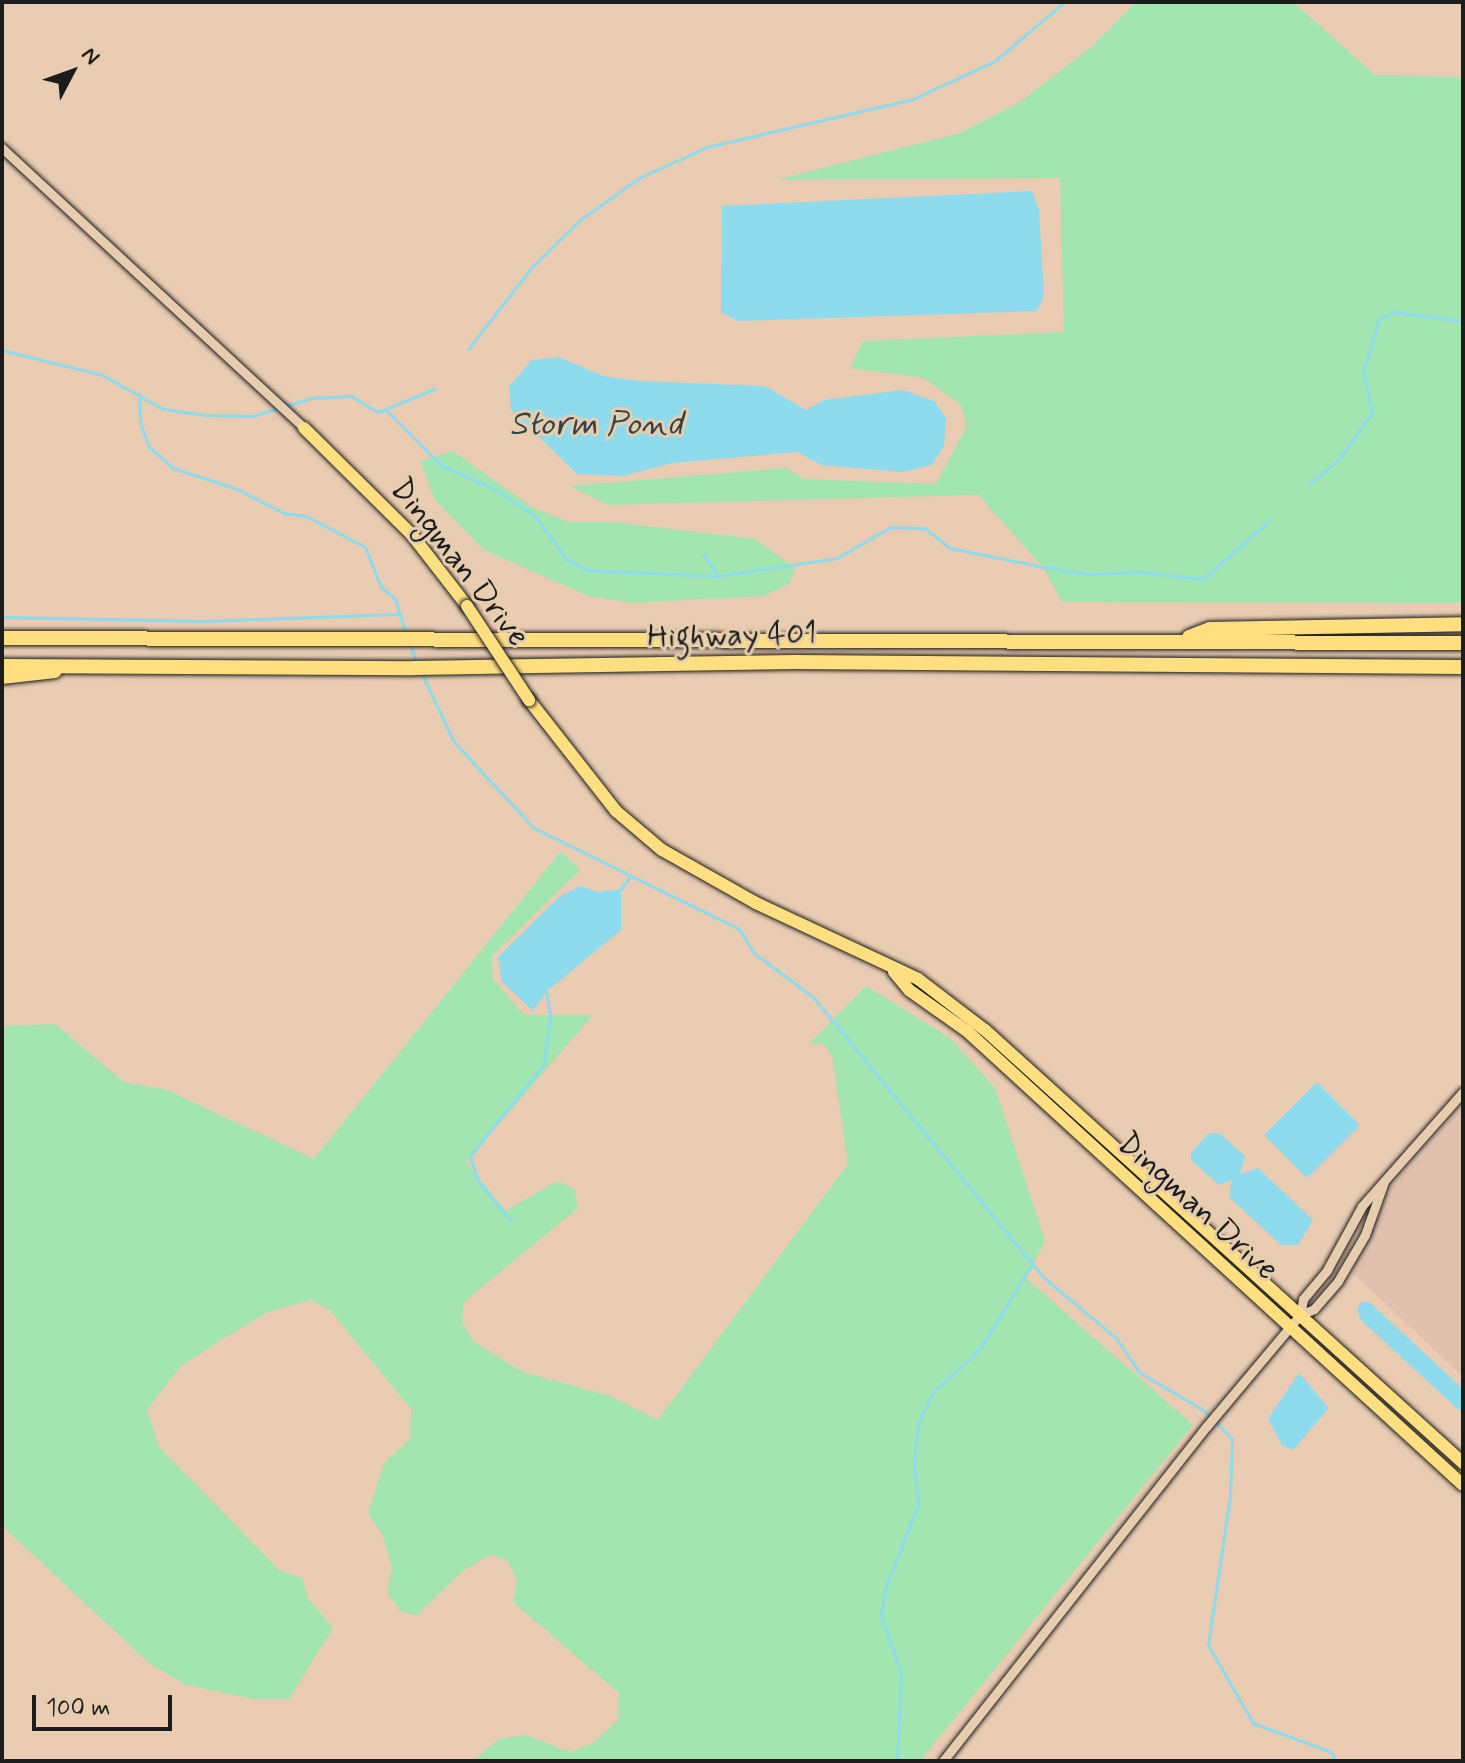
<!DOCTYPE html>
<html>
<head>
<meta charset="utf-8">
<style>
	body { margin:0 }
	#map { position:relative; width:1465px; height:1763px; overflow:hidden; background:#e9ccb2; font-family:Mynerve,sans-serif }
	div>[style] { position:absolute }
	.built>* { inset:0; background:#e1c1ae }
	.green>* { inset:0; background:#a2e5b0 }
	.water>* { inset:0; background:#8ddbec; transform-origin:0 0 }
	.stream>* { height:3px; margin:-1.5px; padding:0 1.5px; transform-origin:1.5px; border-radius:1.5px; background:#8ddbec }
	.roads { filter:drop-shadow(0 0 2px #1c1c1c) drop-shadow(0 0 2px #1c1c1c) }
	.minor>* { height:9px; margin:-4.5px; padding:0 4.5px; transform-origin:4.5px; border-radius:4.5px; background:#e6cdae }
	.major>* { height:12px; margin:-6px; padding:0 6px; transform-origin:6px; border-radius:6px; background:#ffdf80 }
	.highway>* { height:14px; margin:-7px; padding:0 7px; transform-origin:7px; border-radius:7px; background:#ffdf80 }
	.bridges { filter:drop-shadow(0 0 2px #1c1c1c) drop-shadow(0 0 2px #1c1c1c) }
	.major-bridge>* { height:12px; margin:-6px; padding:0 6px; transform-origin:6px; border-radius:6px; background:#ffdf80 }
	span { translate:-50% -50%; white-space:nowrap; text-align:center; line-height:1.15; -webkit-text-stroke:6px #e6cdae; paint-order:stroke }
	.street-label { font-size:32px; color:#1c1c1c }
	.water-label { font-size:34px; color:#334246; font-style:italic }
	.frame { position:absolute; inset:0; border:4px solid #1c1c1c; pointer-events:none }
	.north { position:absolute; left:32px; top:32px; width:80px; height:80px; -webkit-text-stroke:6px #e6cdae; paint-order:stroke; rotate:49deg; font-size:22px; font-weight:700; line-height:32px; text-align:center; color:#1c1c1c }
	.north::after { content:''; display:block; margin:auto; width:28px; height:36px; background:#1c1c1c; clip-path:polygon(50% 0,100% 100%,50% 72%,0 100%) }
	.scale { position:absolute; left:32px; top:1695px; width:140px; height:36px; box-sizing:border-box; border:4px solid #1c1c1c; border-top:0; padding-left:10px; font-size:24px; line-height:28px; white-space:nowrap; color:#1c1c1c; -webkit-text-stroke:6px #e6cdae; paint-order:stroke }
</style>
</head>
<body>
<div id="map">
	<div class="built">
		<div style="clip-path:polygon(1463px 1103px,1463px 1377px,1352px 1272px,1393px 1184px)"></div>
	</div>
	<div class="green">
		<div style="clip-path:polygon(1136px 2px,1293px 2px,1375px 75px,1463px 77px,1463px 603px,1062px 602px,1043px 567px,978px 495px,608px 505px,570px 486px,786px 468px,804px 479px,936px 484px,967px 426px,960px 404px,924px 378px,850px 368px,863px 341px,1064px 332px,1060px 178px,776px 180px,960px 133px,1020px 102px,1090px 48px)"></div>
		<div style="clip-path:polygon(453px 451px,532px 507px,568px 522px,613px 522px,755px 539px,795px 568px,790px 583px,764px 596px,631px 603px,588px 596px,484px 550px,435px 500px,420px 461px)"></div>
		<div style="clip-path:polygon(561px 851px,580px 870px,492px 956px,493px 979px,524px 1015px,593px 1015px,466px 1162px,506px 1211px,557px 1181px,574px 1189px,578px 1208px,464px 1302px,462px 1322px,473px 1341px,523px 1372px,610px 1396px,658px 1420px,848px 1164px,832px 1055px,822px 1043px,808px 1045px,866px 986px,950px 1038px,995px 1088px,1045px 1241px,1026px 1278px,1193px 1425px,920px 1761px,473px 1761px,499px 1739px,525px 1735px,570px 1752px,594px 1743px,618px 1720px,619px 1693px,513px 1602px,517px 1581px,508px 1561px,491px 1554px,464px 1570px,417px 1615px,401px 1612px,387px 1592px,392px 1568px,383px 1536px,368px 1514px,384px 1463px,410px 1439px,411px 1409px,329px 1309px,311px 1300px,268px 1312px,224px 1338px,180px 1367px,147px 1410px,159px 1447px,280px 1571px,302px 1578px,308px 1598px,333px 1628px,289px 1699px,254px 1699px,186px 1685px,149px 1663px,2px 1526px,2px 1026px,55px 1024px,124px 1082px,167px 1090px,314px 1159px)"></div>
	</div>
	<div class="water">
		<div style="clip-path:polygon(1032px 191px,1039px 211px,1044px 296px,1037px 311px,738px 321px,721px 312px,722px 206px)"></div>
		<div style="clip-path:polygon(559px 357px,603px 376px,638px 381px,765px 386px,806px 410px,824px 400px,903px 390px,934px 401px,946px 418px,944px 446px,932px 465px,903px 472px,821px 465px,797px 452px,672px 463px,623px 476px,577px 474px,511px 410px,509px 386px,532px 360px)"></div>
		<div style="clip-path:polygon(580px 886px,598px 892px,621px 889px,621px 930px,546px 992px,533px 1011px,502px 982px,498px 957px,559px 897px)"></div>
		<div style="left:1317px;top:1082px;width:61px;height:75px;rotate:45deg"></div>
		<div style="clip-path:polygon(1219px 1133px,1245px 1156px,1240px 1174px,1258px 1168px,1313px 1220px,1298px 1245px,1281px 1245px,1229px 1197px,1232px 1180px,1219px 1185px,1191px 1160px,1191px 1153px,1208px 1134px)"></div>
		<div style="clip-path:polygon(1361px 1302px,1369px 1302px,1463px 1389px,1463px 1414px,1361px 1320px,1357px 1309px)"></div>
		<div style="clip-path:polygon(1299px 1373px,1329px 1408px,1293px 1450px,1282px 1445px,1268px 1419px)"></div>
	</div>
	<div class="stream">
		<div style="left:468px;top:349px;width:103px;rotate:-52.1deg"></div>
		<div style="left:531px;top:268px;width:69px;rotate:-44.4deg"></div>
		<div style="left:580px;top:220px;width:72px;rotate:-35.4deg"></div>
		<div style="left:639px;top:178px;width:75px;rotate:-24.5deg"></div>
		<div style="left:707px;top:147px;width:212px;rotate:-13.1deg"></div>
		<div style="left:913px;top:99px;width:90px;rotate:-24.9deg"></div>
		<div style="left:995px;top:61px;width:91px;rotate:-40.5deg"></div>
		<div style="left:2px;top:350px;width:103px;rotate:14deg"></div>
		<div style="left:102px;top:375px;width:70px;rotate:29.1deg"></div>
		<div style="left:163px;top:409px;width:43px;rotate:7.9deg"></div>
		<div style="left:206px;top:415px;width:47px;rotate:1.2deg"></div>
		<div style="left:253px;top:416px;width:61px;rotate:-17.2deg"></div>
		<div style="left:311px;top:398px;width:40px;rotate:-2.9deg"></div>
		<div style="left:351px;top:396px;width:31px;rotate:31deg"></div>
		<div style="left:378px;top:412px;width:61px;rotate:-22.3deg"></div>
		<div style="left:139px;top:394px;width:29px;rotate:88deg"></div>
		<div style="left:140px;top:423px;width:26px;rotate:69deg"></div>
		<div style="left:149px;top:447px;width:32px;rotate:41deg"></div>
		<div style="left:173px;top:468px;width:65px;rotate:17.9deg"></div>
		<div style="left:235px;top:488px;width:55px;rotate:27deg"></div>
		<div style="left:284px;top:513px;width:22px;rotate:8deg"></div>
		<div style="left:306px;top:516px;width:67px;rotate:27.7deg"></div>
		<div style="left:365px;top:547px;width:43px;rotate:68.2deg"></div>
		<div style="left:381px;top:587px;width:18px;rotate:41deg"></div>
		<div style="left:395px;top:599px;width:38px;rotate:73deg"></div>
		<div style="left:385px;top:409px;width:81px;rotate:45deg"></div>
		<div style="left:442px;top:466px;width:53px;rotate:23.2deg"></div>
		<div style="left:491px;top:487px;width:53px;rotate:33.4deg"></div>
		<div style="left:535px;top:516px;width:54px;rotate:54deg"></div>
		<div style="left:567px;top:560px;width:22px;rotate:27deg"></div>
		<div style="left:587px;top:570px;width:130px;rotate:2.6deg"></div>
		<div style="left:717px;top:576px;width:121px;rotate:-8.5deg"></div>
		<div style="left:837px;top:558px;width:62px;rotate:-29.9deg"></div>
		<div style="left:891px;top:527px;width:34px;rotate:2deg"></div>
		<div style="left:925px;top:528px;width:32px;rotate:39deg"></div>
		<div style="left:950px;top:548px;width:95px;rotate:11.5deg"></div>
		<div style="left:1043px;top:567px;width:47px;rotate:8.7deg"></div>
		<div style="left:1089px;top:574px;width:53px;rotate:-2.2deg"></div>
		<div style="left:1142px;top:572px;width:61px;rotate:6.5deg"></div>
		<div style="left:1203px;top:579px;width:89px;rotate:-41.4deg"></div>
		<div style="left:1310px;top:483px;width:36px;rotate:-39deg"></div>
		<div style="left:1338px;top:460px;width:58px;rotate:-54.1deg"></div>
		<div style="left:1372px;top:413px;width:42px;rotate:-102.4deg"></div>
		<div style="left:1363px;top:372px;width:55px;rotate:-73.2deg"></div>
		<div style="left:1379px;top:319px;width:17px;rotate:-25deg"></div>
		<div style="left:1394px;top:312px;width:70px;rotate:7.4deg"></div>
		<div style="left:703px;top:554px;width:27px;rotate:56deg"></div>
		<div style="left:2px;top:617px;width:202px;rotate:1.1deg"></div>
		<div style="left:204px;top:621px;width:193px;rotate:-2.1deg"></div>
		<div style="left:410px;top:646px;width:16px;rotate:68deg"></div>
		<div style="left:421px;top:672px;width:77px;rotate:64.8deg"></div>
		<div style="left:454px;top:742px;width:117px;rotate:47.1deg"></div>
		<div style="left:534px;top:828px;width:229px;rotate:26.2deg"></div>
		<div style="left:739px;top:929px;width:28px;rotate:58deg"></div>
		<div style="left:754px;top:953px;width:74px;rotate:36.7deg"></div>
		<div style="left:813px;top:997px;width:362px;rotate:50.6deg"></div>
		<div style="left:1043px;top:1277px;width:95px;rotate:39.9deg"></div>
		<div style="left:1116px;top:1338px;width:41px;rotate:55.9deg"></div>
		<div style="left:1139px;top:1372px;width:77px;rotate:30.6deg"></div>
		<div style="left:1205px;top:1411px;width:39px;rotate:46deg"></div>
		<div style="left:1232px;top:1439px;width:57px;rotate:92deg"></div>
		<div style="left:1230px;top:1496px;width:151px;rotate:98.4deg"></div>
		<div style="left:1208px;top:1645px;width:90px;rotate:60deg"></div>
		<div style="left:1253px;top:1723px;width:83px;rotate:20.4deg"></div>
		<div style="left:1331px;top:1752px;width:10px;rotate:61deg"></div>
		<div style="left:621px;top:889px;width:17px;rotate:-54deg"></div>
		<div style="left:511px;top:1221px;width:52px;rotate:-129.5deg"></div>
		<div style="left:478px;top:1181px;width:26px;rotate:-108deg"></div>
		<div style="left:470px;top:1156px;width:118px;rotate:-51.2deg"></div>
		<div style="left:544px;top:1064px;width:49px;rotate:-83deg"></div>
		<div style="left:550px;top:1015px;width:23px;rotate:-100deg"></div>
		<div style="left:897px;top:1761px;width:87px;rotate:-87.4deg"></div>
		<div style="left:901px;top:1674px;width:61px;rotate:-109deg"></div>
		<div style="left:881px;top:1616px;width:30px;rotate:-81deg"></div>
		<div style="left:886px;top:1586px;width:87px;rotate:-68.4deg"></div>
		<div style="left:918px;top:1505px;width:41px;rotate:-95.6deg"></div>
		<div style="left:914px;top:1464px;width:41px;rotate:-84.4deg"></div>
		<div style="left:918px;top:1423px;width:34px;rotate:-64deg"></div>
		<div style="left:933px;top:1392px;width:62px;rotate:-42.4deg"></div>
		<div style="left:979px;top:1350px;width:102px;rotate:-58.2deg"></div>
	</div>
	<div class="roads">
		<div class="minor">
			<div style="left:2px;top:148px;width:412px;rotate:42.8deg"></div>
			<div style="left:1300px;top:1315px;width:16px;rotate:-79deg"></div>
			<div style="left:1303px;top:1299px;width:38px;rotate:-50deg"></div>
			<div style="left:1327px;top:1270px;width:73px;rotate:-61.3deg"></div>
			<div style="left:1362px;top:1206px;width:152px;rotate:-48.5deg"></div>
			<div style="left:943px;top:1761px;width:425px;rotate:-51.8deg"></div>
			<div style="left:1206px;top:1427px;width:146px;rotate:-50deg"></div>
			<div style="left:1300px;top:1315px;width:15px;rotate:-23deg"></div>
			<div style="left:1314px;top:1309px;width:37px;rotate:-49deg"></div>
			<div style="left:1338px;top:1281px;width:53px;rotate:-59.6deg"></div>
			<div style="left:1365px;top:1235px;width:56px;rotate:-70.3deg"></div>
		</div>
		<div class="major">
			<div style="left:304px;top:428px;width:152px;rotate:44.7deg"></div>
			<div style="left:412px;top:535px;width:90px;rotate:52.2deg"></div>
			<div style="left:529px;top:700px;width:141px;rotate:51.9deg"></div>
			<div style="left:616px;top:811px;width:60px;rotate:40.3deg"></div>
			<div style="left:662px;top:850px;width:108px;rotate:29.4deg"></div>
			<div style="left:756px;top:903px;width:179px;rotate:25.1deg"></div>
			<div style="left:918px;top:979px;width:84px;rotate:37.3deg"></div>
			<div style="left:985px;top:1030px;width:645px;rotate:42.17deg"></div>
			<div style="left:894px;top:972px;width:23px;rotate:50deg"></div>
			<div style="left:909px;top:990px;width:71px;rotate:35.3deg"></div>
			<div style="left:967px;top:1031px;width:672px;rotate:42.47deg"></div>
		</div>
		<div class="highway">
			<div style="left:1189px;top:637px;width:22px;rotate:-21deg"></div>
			<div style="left:1210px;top:629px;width:253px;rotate:-1.1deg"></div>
			<div style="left:2px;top:638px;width:1461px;rotate:0.2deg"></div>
			<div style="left:2px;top:666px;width:412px;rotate:0.3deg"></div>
			<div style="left:414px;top:668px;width:380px;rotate:-0.9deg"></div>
			<div style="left:794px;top:662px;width:669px;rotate:0.43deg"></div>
			<div style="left:2px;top:677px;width:53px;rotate:-6.5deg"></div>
		</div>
	</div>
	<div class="bridges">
		<div class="major-bridge">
			<div style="left:467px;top:606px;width:113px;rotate:56.6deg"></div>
		</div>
	</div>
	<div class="street-label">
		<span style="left:459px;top:563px;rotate:52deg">Dingman Drive</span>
		<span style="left:732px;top:636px;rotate:-1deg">Highway 401</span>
		<span style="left:1197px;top:1207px;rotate:42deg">Dingman Drive</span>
	</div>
	<div class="water-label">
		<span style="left:596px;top:425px">Storm Pond</span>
	</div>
	<div class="frame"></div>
	<div class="north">N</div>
	<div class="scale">100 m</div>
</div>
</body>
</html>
